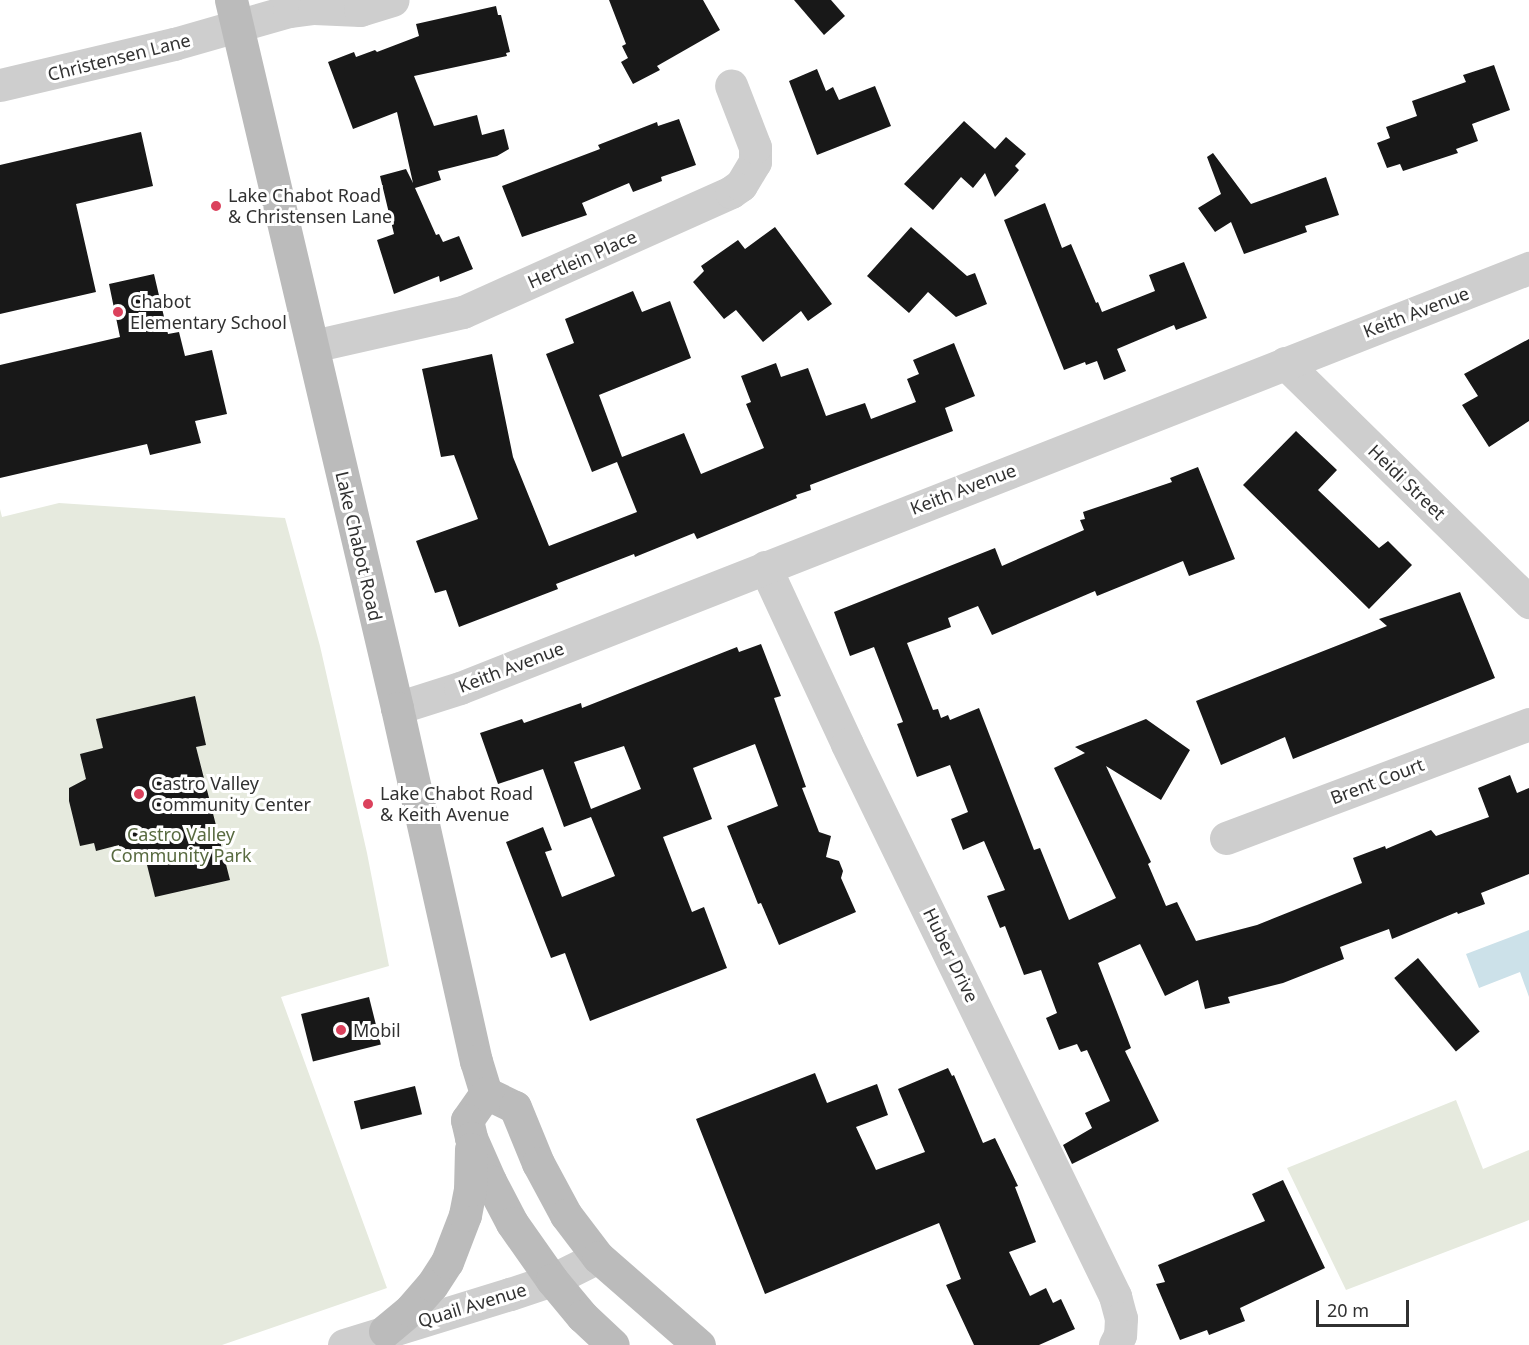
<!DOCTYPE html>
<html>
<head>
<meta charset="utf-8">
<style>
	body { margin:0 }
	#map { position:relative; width:1529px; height:1345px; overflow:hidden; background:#fff; font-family:"Noto Sans",sans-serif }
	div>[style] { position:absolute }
	.green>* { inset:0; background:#e6eade }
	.water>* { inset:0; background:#cce1e9 }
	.building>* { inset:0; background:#181818; transform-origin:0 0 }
	.street>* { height:33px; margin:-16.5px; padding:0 16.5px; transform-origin:16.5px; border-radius:16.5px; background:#cecece }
	.secondary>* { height:33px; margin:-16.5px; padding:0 16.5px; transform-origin:16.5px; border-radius:16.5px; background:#bbb }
	.dots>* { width:16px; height:16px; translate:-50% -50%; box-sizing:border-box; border:3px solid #fff; border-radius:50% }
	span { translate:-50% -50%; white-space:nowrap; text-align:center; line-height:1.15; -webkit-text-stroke:6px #fff; paint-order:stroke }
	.street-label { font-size:18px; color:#313131 }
	.poi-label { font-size:18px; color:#313131 }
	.left { translate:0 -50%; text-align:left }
	.park-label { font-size:18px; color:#596b41 }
	.scale { position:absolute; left:1316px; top:1300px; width:93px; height:27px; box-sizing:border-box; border:3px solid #313131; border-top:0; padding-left:8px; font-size:18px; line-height:21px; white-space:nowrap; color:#313131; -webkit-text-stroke:4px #fff; paint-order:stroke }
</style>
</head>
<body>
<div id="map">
	<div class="green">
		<div style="clip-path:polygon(59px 503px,285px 518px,320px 646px,367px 853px,389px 966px,281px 997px,387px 1288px,222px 1345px,0 1345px,0 509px,2px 517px)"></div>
		<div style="clip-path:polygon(1456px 1100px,1483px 1169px,1529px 1150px,1529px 1220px,1346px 1290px,1287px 1168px)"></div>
	</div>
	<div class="water">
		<div style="clip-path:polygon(1529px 930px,1529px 997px,1520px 972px,1479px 988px,1466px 954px)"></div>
	</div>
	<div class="building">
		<div style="clip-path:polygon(609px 0,703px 0,720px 30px,657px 66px,660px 70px,633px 84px,621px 62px,628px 58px,622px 46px,626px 44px)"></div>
		<div style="clip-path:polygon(794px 0,831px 0,845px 16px,824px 35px)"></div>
		<div style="clip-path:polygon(496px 6px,498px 15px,501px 15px,510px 52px,506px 53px,507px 56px,414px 76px,434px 126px,477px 115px,482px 135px,504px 129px,509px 149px,497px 156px,438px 171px,441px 180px,415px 188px,436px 235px,439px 234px,443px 242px,459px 236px,473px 269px,440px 282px,439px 276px,394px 294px,377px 240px,394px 234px,380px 176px,406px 169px,413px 183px,397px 112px,353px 129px,328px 62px,354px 52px,356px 57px,375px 50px,377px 52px,419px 36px,416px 24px)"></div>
		<div style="clip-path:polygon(1494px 65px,1510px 110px,1472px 124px,1478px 141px,1456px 149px,1458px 153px,1403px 171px,1400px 164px,1387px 168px,1377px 143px,1390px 138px,1386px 127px,1417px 116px,1412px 101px,1466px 82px,1463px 75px)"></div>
		<div style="clip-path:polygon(817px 69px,826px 91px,833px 87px,839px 100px,875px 86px,891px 126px,817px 155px,789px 81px)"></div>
		<div style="clip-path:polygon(679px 119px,696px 165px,661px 177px,662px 181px,633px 192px,629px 183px,582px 203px,587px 215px,522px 237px,502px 186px,600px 149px,598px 145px,657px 122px,658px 126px)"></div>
		<div style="clip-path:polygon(964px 121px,995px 149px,1006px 137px,1026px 154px,1015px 166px,1019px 170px,995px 197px,985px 173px,973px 188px,961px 177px,933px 210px,904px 184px)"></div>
		<div style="clip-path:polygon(141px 132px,153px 186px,76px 204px,96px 292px,0 314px,0 165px)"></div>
		<div style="clip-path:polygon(1213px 153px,1251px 204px,1326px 177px,1339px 215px,1305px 226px,1307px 232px,1244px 254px,1231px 222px,1215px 232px,1198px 208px,1221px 194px,1207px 157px)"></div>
		<div style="clip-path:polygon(1045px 203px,1062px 248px,1071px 244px,1096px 303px,1098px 302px,1102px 312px,1155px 291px,1149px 275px,1184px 262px,1207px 318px,1176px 330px,1174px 325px,1117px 349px,1126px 371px,1104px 380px,1097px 361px,1086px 365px,1085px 362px,1064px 370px,1004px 220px)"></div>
		<div style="clip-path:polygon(775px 227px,832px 304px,808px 321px,801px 311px,763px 342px,736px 310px,724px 319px,693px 282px,704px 271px,701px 266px,738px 240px,745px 249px)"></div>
		<div style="clip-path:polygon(911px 227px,967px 276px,975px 273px,987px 304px,956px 317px,928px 292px,909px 313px,867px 276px)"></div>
		<div style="clip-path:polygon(154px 274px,168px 334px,179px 332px,185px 356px,212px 350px,227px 414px,195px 421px,201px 443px,150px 455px,147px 444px,0 478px,0 365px,120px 337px,109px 284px)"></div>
		<div style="clip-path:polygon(633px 291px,642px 312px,670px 301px,691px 358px,599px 395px,622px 457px,684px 433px,701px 474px,764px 448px,746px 404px,751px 402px,741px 376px,776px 363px,781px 377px,808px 368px,826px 416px,865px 403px,871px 419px,916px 402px,907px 379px,919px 374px,913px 360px,954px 343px,975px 396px,945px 408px,953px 431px,810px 485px,811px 490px,796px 495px,797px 498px,697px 539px,694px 533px,635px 557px,634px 554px,556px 584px,558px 589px,459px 627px,446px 590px,435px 593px,416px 541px,478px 519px,454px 455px,441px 457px,422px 369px,492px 354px,513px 457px,549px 546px,637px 512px,617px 462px,592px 472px,546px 354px,574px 343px,565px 319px)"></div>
		<div style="clip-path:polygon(1529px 339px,1529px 421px,1489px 447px,1462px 405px,1478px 396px,1464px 374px)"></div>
		<div style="clip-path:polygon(1296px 431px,1337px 470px,1318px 490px,1379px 548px,1388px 541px,1412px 565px,1369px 609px,1243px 485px)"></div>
		<div style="clip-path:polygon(1198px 467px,1235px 559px,1189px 576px,1183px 561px,1097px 596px,1095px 591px,992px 635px,978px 606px,948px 618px,951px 627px,907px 643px,933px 710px,938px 709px,941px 718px,948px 715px,950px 720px,979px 708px,1034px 850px,1040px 848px,1069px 920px,1116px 898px,1054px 768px,1085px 753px,1075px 747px,1146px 719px,1190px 750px,1161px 800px,1106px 766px,1151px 862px,1148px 864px,1166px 906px,1177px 902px,1196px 941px,1257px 925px,1362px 883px,1353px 858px,1385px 846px,1386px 849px,1431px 830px,1436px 836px,1489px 817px,1478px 788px,1510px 775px,1517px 793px,1529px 788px,1529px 874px,1481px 893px,1485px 904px,1458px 914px,1457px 912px,1392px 939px,1389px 929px,1340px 947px,1344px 959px,1283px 983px,1228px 997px,1230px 1003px,1205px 1009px,1198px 980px,1165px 996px,1140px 944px,1098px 963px,1131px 1048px,1125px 1051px,1159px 1121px,1072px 1164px,1063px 1145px,1092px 1128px,1085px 1113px,1110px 1101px,1087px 1050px,1081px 1052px,1077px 1044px,1059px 1050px,1046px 1018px,1057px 1013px,1041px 970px,1024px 975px,1005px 926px,1000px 928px,987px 896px,1005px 890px,984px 841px,963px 850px,951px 819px,968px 812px,950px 765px,917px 777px,897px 724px,903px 722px,874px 647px,850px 656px,834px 612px,995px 548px,1002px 566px,1084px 530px,1080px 520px,1085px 519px,1083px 512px,1172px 482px,1170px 478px)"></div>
		<div style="clip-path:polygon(1460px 592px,1495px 678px,1293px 759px,1285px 737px,1221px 765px,1196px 701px,1387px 626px,1379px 619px)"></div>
		<div style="clip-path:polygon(evenodd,761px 644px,781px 696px,774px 698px,806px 787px,802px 788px,819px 832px,831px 836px,826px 857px,839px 861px,843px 871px,841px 878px,856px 912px,779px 945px,761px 903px,758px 904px,727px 826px,778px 806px,755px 744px,693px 768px,712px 819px,663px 837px,692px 912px,704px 907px,727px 968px,590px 1021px,565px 953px,551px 958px,506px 842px,543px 827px,552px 850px,545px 852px,562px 897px,615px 876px,591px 817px,564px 827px,543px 769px,498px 784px,480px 733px,522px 719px,524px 723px,581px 703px,582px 708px,737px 647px,739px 652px,761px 644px,624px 746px,641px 789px,591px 809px,574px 762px,624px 746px)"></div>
		<div style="clip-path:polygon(195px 696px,206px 745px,196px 747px,230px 880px,155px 897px,145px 857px,122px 863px,119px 845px,96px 851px,94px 843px,80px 846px,69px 801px,69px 788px,86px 779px,80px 754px,103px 748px,96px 719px)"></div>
		<div style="left:1418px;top:958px;width:96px;height:31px;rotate:50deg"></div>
		<div style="left:369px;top:997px;width:49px;height:70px;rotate:76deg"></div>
		<div style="clip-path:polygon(948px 1068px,952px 1076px,954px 1075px,983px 1143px,995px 1138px,1018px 1186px,1015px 1187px,1036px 1242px,1009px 1252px,1030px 1296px,1046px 1288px,1053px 1303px,1061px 1299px,1075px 1329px,1039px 1345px,974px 1345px,946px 1285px,961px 1279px,939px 1223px,765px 1294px,696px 1119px,815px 1073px,827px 1103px,877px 1084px,888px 1115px,856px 1127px,876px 1170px,925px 1152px,898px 1089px)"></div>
		<div style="left:415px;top:1086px;width:29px;height:63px;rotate:76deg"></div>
		<div style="clip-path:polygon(1283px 1180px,1325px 1268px,1240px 1308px,1245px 1321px,1209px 1335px,1207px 1330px,1180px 1340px,1156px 1284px,1165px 1282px,1158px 1265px,1265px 1221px,1252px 1194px)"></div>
	</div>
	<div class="street">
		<div style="left:0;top:85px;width:179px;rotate:-13.3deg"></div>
		<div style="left:174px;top:44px;width:120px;rotate:-16deg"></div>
		<div style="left:289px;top:11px;width:25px;rotate:-7deg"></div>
		<div style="left:314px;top:8px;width:46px;rotate:2.5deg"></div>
		<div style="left:360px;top:10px;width:34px;rotate:-17deg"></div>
		<div style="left:313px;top:346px;width:154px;rotate:-12.8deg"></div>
		<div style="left:463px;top:312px;width:294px;rotate:-24.1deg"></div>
		<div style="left:731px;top:192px;width:12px;rotate:-35deg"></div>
		<div style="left:741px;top:185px;width:27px;rotate:-59deg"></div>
		<div style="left:755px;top:162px;width:15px;rotate:-90deg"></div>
		<div style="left:755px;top:147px;width:66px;rotate:-111.2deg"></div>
		<div style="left:1285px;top:363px;width:342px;rotate:44.4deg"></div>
		<div style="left:765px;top:567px;width:195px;rotate:65.1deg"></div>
		<div style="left:847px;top:744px;width:614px;rotate:64.1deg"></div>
		<div style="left:1115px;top:1296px;width:23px;rotate:75deg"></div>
		<div style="left:1121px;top:1318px;width:17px;rotate:93deg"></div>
		<div style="left:1120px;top:1335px;width:11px;rotate:117deg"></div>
		<div style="left:397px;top:708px;width:66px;rotate:-17.6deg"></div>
		<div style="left:460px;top:688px;width:1149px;rotate:-21.45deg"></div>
		<div style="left:1226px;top:838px;width:324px;rotate:-20.6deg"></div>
		<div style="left:344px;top:1345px;width:174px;rotate:-17.1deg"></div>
		<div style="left:510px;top:1294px;width:44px;rotate:-18.4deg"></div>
		<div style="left:552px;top:1280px;width:51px;rotate:-26.6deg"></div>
	</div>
	<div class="secondary">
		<div style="left:231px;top:0;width:727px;rotate:76.8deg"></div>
		<div style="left:397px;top:708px;width:362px;rotate:77.4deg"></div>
		<div style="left:476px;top:1061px;width:34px;rotate:73deg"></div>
		<div style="left:486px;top:1093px;width:32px;rotate:26deg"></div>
		<div style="left:515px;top:1107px;width:61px;rotate:67.7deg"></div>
		<div style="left:538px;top:1163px;width:59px;rotate:61.7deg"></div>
		<div style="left:566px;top:1215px;width:53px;rotate:52.7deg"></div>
		<div style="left:598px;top:1257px;width:134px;rotate:41.1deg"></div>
		<div style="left:486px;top:1093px;width:33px;rotate:125deg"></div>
		<div style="left:467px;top:1120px;width:18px;rotate:77deg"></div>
		<div style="left:471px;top:1138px;width:47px;rotate:66.2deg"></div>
		<div style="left:490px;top:1181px;width:47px;rotate:62.4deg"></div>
		<div style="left:512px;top:1223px;width:70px;rotate:54.9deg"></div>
		<div style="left:552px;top:1280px;width:47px;rotate:50.2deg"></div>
		<div style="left:582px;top:1316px;width:42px;rotate:43.1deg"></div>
		<div style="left:385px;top:1331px;width:33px;rotate:-40deg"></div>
		<div style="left:410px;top:1310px;width:33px;rotate:-49deg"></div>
		<div style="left:432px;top:1285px;width:27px;rotate:-57deg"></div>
		<div style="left:447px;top:1262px;width:50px;rotate:-69deg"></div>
		<div style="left:465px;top:1215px;width:25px;rotate:-79deg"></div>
		<div style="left:470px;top:1190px;width:41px;rotate:-88.6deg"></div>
	</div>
	<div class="dots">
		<div style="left:216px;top:206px;background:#db415c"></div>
		<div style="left:118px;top:312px;background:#db415c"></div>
		<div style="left:139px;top:794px;background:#db415c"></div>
		<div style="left:368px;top:804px;background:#db415c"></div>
		<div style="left:341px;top:1030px;background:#db415c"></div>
	</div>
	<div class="street-label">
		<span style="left:119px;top:57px;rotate:-14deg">Christensen Lane</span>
		<span style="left:582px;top:259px;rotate:-24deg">Hertlein Place</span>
		<span style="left:1416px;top:312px;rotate:-21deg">Keith Avenue</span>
		<span style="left:1407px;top:482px;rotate:44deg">Heidi Street</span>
		<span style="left:963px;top:489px;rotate:-21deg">Keith Avenue</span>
		<span style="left:359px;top:546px;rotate:77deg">Lake Chabot Road</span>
		<span style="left:511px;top:667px;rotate:-21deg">Keith Avenue</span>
		<span style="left:1377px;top:781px;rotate:-21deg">Brent Court</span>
		<span style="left:951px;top:955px;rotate:64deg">Huber Drive</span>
		<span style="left:472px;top:1305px;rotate:-17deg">Quail Avenue</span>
	</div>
	<div class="poi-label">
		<span class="left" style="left:228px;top:206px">Lake Chabot Road<br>&amp; Christensen Lane</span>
		<span class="left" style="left:130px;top:312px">Chabot<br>Elementary School</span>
		<span class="left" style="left:151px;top:794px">Castro Valley<br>Community Center</span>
		<span class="left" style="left:380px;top:804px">Lake Chabot Road<br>&amp; Keith Avenue</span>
		<span class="left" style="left:353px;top:1030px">Mobil</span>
	</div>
	<div class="park-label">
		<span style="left:181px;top:845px">Castro Valley<br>Community Park</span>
	</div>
	<div class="scale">20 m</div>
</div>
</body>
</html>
